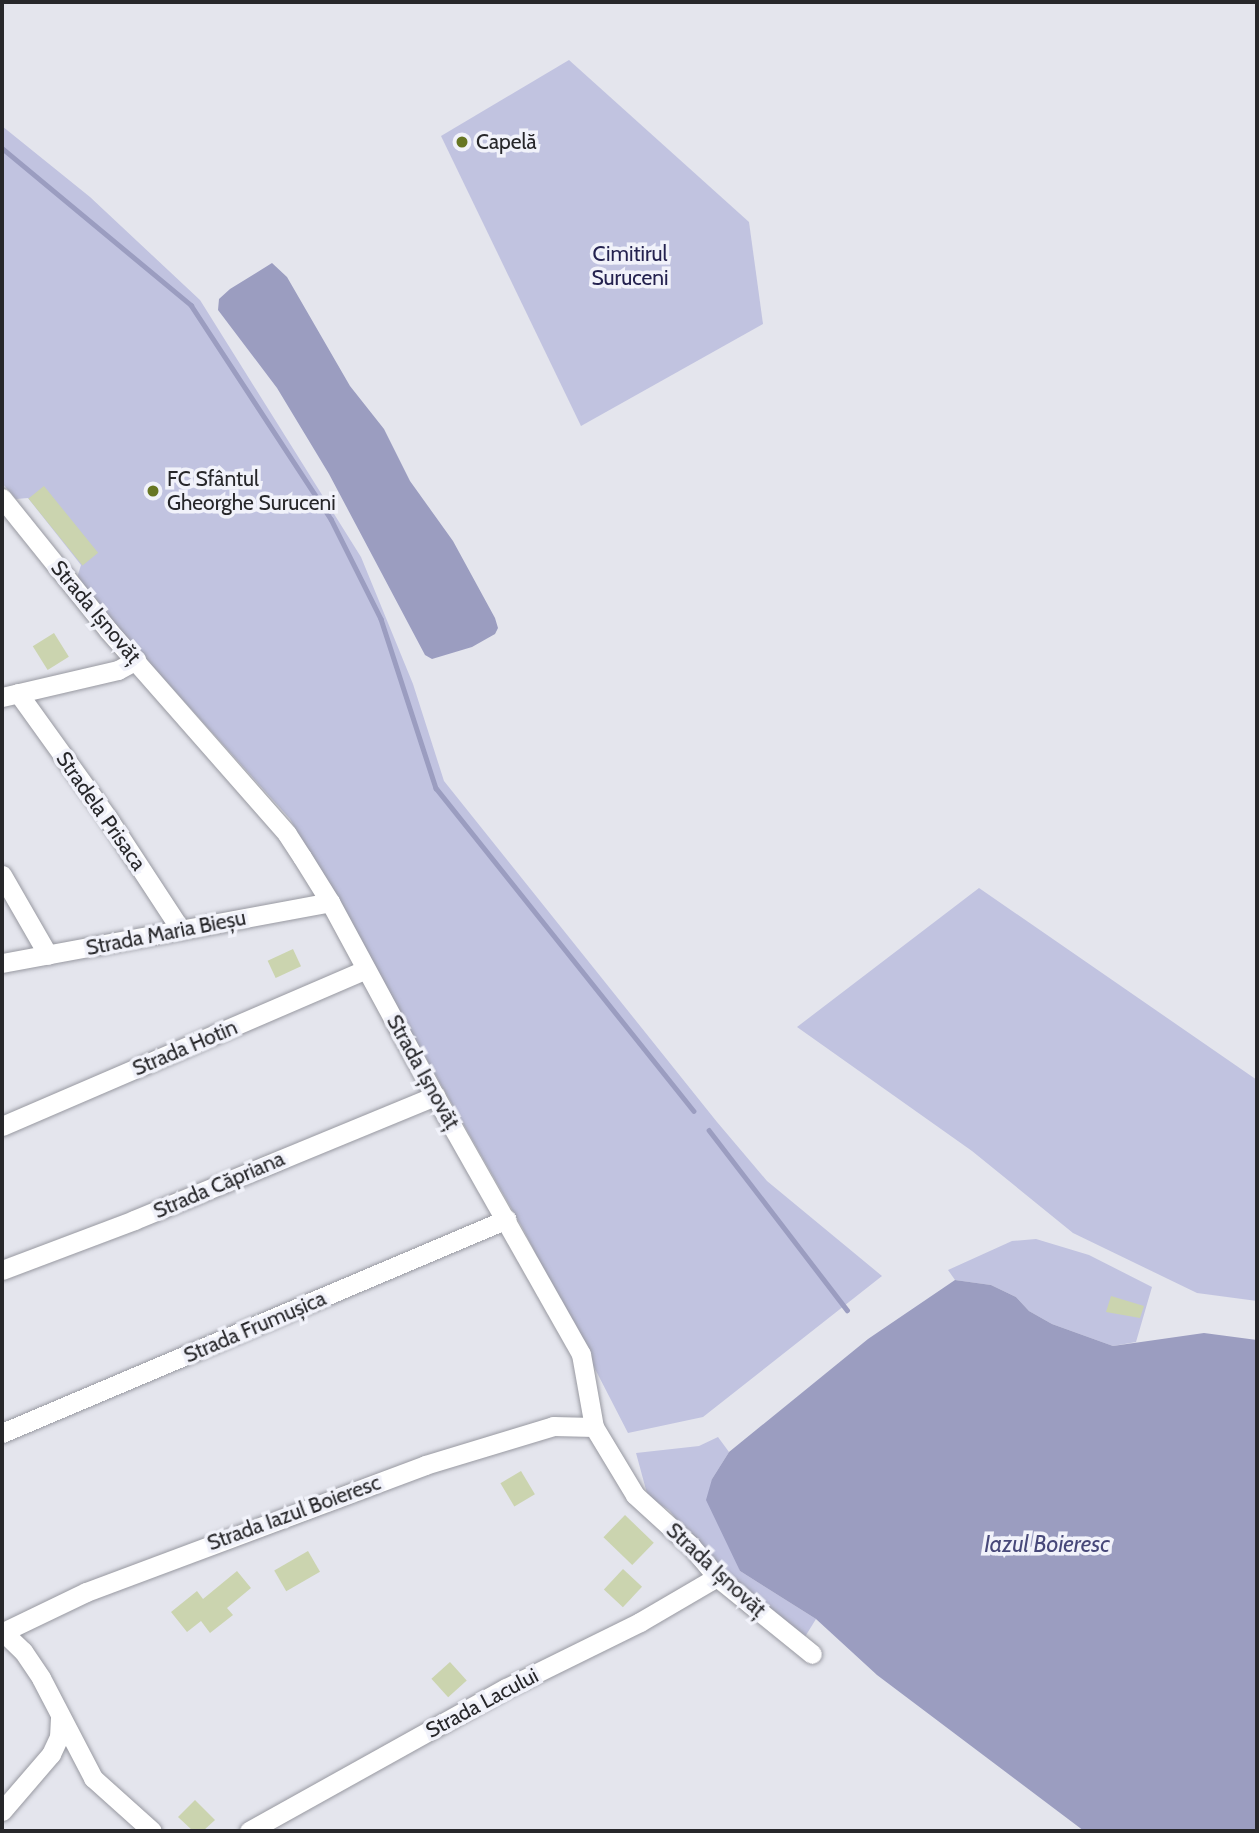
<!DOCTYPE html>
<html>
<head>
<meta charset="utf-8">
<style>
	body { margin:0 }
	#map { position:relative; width:1259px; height:1833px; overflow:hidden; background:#e4e5ed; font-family:Cabin,sans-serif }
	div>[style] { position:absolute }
	.green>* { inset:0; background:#c1c3e0 }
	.water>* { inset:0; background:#9b9dc0 }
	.stream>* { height:4.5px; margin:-2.25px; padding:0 2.25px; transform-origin:2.25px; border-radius:2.25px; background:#9b9dc0 }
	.building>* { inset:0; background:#cbd4af; transform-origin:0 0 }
	.roads { filter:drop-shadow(0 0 2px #9899a1) drop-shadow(0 0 2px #9899a1) }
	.minor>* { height:19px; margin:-9.5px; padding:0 9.5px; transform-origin:9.5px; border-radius:9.5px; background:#fff }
	.dots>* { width:19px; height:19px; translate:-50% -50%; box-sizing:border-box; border:4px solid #f1f2fa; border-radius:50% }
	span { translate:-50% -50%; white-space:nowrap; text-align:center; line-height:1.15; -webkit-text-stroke:7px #f1f2fa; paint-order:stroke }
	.poi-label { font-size:21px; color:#27272a }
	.left { translate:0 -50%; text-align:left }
	.park-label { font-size:21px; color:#24224f }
	.street-label { font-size:21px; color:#27272a }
	.water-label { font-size:23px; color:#474879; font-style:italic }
	.frame { position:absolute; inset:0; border:4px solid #27272a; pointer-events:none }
</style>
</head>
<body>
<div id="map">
	<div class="green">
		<div style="clip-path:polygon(569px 60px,749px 222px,763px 324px,581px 426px,441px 136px)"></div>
		<div style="clip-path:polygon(2px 126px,90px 197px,200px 300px,361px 557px,413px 684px,444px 781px,717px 1122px,767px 1181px,882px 1276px,703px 1417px,628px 1433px,522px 1227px,290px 819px,76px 581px,81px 565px,28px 498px,16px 499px,2px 483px)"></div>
		<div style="clip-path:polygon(979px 888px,1257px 1080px,1257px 1301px,1197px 1293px,1073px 1233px,972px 1151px,797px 1027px)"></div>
		<div style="clip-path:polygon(1036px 1239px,1089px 1255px,1152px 1287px,1136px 1342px,1113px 1346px,1052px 1324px,1029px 1311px,1016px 1297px,991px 1285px,955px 1280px,948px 1270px,1012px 1241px)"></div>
		<div style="clip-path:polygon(718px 1437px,729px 1452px,712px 1479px,740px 1571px,816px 1619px,803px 1640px,714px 1567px,669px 1510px,648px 1497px,636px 1453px,699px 1446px)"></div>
	</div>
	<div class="water">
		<div style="clip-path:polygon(272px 263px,287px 277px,350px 386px,384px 429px,410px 481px,453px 541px,495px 618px,498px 628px,495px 634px,472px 647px,432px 659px,425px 655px,329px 474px,277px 388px,218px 310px,219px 299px,230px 289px)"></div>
		<div style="clip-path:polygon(955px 1280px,991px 1285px,1016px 1297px,1029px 1311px,1052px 1324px,1113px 1346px,1204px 1333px,1257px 1340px,1257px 1831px,1084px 1831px,877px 1675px,816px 1619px,740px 1571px,706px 1500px,712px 1479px,729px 1452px,868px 1339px)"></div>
	</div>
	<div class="stream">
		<div style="left:2px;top:148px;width:246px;rotate:39.7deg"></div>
		<div style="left:191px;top:305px;width:256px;rotate:56.8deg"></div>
		<div style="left:331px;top:519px;width:112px;rotate:63.4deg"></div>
		<div style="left:381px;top:619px;width:178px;rotate:72deg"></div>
		<div style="left:436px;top:788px;width:413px;rotate:51.4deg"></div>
		<div style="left:709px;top:1130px;width:227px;rotate:52.5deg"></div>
	</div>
	<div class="building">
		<div style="left:44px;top:486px;width:86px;height:20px;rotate:51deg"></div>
		<div style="left:54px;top:633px;width:28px;height:25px;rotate:58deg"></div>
		<div style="left:293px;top:949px;width:19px;height:28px;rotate:65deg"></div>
		<div style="clip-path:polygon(1111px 1296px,1144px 1306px,1140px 1318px,1106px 1312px)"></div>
		<div style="left:521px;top:1471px;width:27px;height:24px;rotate:59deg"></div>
		<div style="left:625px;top:1515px;width:40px;height:31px;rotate:44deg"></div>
		<div style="left:308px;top:1551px;width:24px;height:39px;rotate:60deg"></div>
		<div style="left:623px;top:1569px;width:26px;height:28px;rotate:43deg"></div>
		<div style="clip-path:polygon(237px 1571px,251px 1588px,227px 1608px,233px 1615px,210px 1633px,201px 1621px,187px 1632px,171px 1612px,197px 1591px,203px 1599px)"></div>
		<div style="left:450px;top:1662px;width:25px;height:25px;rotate:48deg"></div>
		<div style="clip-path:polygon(195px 1800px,215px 1820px,203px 1831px,193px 1831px,178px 1817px)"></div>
	</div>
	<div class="roads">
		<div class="minor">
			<div style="left:2px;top:498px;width:169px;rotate:51.2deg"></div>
			<div style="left:108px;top:630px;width:271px;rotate:48.7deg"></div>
			<div style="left:287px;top:834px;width:27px;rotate:57deg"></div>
			<div style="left:302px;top:857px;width:53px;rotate:58.1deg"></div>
			<div style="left:330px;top:902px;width:221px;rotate:61.6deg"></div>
			<div style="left:435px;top:1096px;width:296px;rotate:60.5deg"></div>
			<div style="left:581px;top:1354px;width:74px;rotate:79.9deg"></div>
			<div style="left:594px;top:1427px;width:79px;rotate:58.9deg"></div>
			<div style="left:635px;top:1495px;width:76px;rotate:42.3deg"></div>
			<div style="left:691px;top:1546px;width:40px;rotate:50deg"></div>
			<div style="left:717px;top:1577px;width:122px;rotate:39deg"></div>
			<div style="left:18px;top:693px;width:153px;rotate:54.3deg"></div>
			<div style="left:107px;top:817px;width:135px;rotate:56.8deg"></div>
			<div style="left:2px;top:697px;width:119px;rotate:-13.1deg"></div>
			<div style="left:118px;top:670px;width:21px;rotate:-29deg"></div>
			<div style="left:2px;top:875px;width:92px;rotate:60.1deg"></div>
			<div style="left:2px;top:963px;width:334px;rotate:-10.5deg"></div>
			<div style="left:2px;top:1126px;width:396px;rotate:-23.3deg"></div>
			<div style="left:2px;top:1270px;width:141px;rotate:-20.7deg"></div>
			<div style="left:134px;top:1220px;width:326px;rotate:-22.4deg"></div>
			<div style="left:2px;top:1433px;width:548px;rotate:-22.97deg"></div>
			<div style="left:2px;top:1631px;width:29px;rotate:44deg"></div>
			<div style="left:23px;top:1651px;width:32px;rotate:56deg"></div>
			<div style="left:41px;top:1678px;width:113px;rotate:62.5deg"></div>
			<div style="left:93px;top:1778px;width:79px;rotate:41.9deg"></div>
			<div style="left:3px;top:1632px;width:92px;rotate:-25.7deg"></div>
			<div style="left:86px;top:1592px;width:362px;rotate:-20.5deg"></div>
			<div style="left:425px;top:1465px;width:134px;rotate:-16.9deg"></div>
			<div style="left:553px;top:1426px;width:41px;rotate:1.4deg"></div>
			<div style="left:2px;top:1811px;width:75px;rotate:-49.3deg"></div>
			<div style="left:51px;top:1754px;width:19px;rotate:-65deg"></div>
			<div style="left:59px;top:1737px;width:20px;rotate:-87deg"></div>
			<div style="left:249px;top:1831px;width:294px;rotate:-29.1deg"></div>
			<div style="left:506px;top:1688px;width:149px;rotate:-26.2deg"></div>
			<div style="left:640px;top:1622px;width:89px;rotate:-30.3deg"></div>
		</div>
	</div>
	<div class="dots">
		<div style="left:462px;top:142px;background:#677623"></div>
		<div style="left:153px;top:491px;background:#677623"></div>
	</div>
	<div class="poi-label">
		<span class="left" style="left:476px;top:142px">Capelă</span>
		<span class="left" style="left:167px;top:491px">FC Sfântul<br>Gheorghe Suruceni</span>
	</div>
	<div class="park-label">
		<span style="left:630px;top:266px">Cimitirul<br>Suruceni</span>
	</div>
	<div class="street-label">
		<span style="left:96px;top:612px;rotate:50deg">Strada Ișnovăț</span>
		<span style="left:101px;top:811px;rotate:55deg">Stradela Prisaca</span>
		<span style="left:166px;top:933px;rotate:-11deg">Strada Maria Bieșu</span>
		<span style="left:185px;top:1048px;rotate:-23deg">Strada Hotin</span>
		<span style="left:423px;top:1072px;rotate:61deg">Strada Ișnovăț</span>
		<span style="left:219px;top:1185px;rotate:-23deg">Strada Căpriana</span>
		<span style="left:255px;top:1327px;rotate:-23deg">Strada Frumușica</span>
		<span style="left:294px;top:1513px;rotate:-20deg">Strada Iazul Boieresc</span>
		<span style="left:716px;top:1570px;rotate:43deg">Strada Ișnovăț</span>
		<span style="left:482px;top:1703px;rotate:-28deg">Strada Lacului</span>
	</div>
	<div class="water-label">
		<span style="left:1047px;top:1544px">Iazul Boieresc</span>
	</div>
	<div class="frame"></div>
</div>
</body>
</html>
